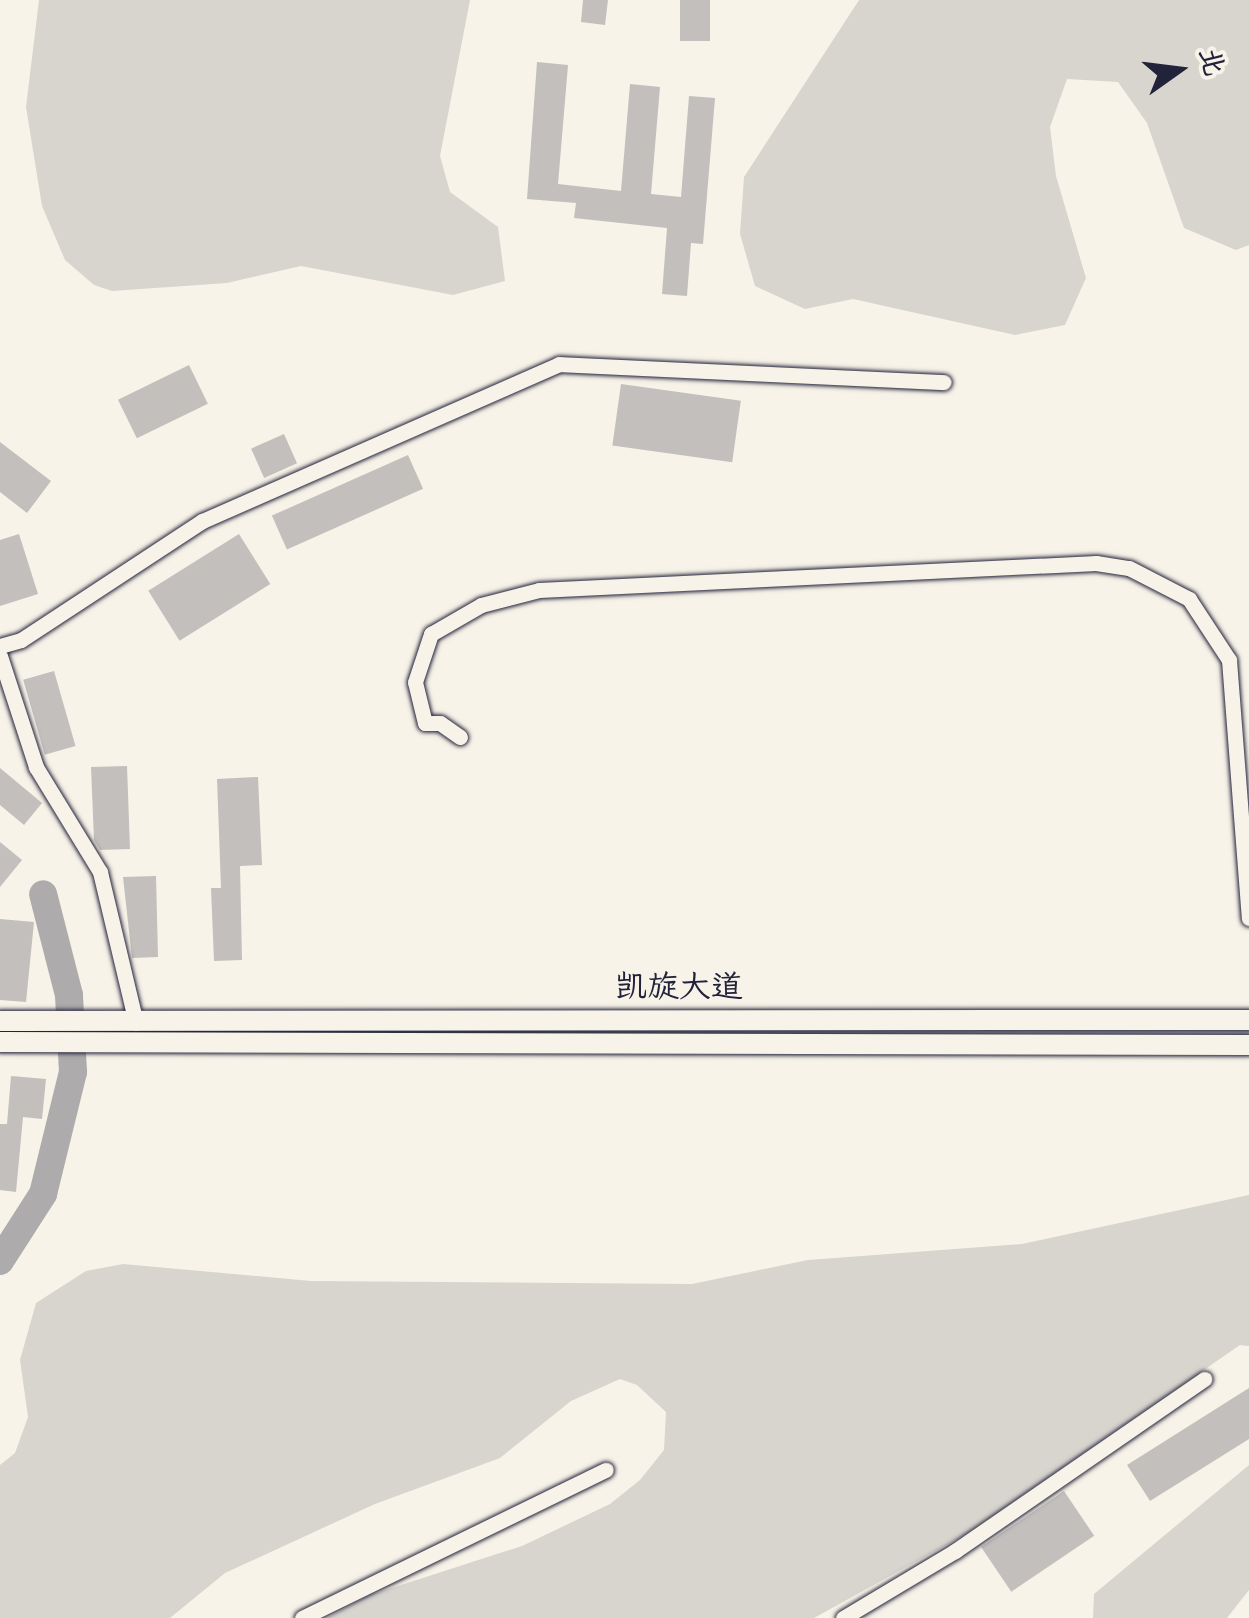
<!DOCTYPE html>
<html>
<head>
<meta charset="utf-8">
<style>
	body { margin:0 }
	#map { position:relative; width:1249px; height:1618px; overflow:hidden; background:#f7f3e8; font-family:Dekko,"LXGW WenKai TC",sans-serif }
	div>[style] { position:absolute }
	.green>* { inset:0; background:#d8d5cf }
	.river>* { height:28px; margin:-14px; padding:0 14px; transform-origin:14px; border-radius:14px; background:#aeabad }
	.building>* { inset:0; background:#c2bfbd; transform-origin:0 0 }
	.roads { filter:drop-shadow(0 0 2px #22223b) drop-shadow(0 0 2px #22223b) }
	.minor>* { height:15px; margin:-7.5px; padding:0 7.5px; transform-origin:7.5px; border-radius:7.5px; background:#f7f3e8 }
	.major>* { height:20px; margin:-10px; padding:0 10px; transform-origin:10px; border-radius:10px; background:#f7f3e8 }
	span { translate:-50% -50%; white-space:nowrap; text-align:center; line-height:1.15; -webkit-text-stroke:8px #f7f3e8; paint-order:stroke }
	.street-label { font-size:32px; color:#22223b }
	.north { position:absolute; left:1129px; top:20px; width:100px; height:100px; -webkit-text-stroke:8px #f7f3e8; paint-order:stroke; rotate:76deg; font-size:28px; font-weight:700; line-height:40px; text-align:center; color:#22223b }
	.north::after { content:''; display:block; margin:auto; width:35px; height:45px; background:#22223b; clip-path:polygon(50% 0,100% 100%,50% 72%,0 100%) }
</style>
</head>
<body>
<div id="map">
	<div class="green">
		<div style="clip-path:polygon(39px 0,470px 0,440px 156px,450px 192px,498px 227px,505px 281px,453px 295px,301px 266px,227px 283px,112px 291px,94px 285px,65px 260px,42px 206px,26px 107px)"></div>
		<div style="clip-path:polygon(859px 0,1249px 0,1249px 245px,1236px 250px,1184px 228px,1147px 123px,1118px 82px,1067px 79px,1050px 127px,1056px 176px,1086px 278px,1065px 325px,1015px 335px,853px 299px,805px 309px,755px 286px,740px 234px,744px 177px)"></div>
		<div style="clip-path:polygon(1249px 1195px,1249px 1346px,1240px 1345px,966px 1534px,814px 1618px,327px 1618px,370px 1595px,522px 1546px,610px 1504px,640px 1480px,664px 1450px,666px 1412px,637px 1385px,620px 1379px,571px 1401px,500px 1458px,375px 1504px,225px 1573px,170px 1618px,0 1618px,0 1465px,15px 1453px,28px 1417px,20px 1360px,36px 1303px,86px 1271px,123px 1264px,311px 1281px,692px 1284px,808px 1260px,1022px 1244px)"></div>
		<div style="clip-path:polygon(1249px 1465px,1249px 1590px,1227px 1618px,1093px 1618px,1094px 1594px)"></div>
	</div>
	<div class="river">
		<div style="left:0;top:1261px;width:80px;rotate:-57.3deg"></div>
		<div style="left:43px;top:1194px;width:126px;rotate:-76.2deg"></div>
		<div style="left:73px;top:1072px;width:77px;rotate:-93deg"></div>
		<div style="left:69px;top:995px;width:104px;rotate:-104.4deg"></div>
	</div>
	<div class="building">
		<div style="clip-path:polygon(583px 0,608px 0,605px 25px,581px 22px)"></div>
		<div style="left:680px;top:0;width:30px;height:41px"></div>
		<div style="clip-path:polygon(537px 62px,568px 65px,558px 184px,621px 191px,630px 84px,660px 87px,651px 194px,681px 197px,689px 96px,715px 98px,703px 244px,691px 243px,687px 296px,662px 294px,667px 228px,574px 218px,576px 203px,527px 199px)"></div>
		<div style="left:189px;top:365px;width:43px;height:79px;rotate:64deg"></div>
		<div style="left:621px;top:384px;width:121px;height:62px;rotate:8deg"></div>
		<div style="left:284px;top:434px;width:32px;height:36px;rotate:66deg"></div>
		<div style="clip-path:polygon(0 442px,51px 481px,27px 513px,0 492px)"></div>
		<div style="left:408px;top:455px;width:37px;height:149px;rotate:66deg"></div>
		<div style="clip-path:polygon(19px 534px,38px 594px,0 606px,0 540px)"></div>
		<div style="left:239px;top:534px;width:59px;height:107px;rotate:58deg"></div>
		<div style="left:54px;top:671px;width:78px;height:32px;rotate:74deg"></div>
		<div style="clip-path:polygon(127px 766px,130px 849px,100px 850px,94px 840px,91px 767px)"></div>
		<div style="clip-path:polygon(0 768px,42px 803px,24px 825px,0 805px)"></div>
		<div style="clip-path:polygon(258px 777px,262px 865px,240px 866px,242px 960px,214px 961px,211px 888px,221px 888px,217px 779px)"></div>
		<div style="clip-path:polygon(0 842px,22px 860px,0 887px)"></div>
		<div style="clip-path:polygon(156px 876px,158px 957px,132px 958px,123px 877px)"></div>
		<div style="clip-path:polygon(0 919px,34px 922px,26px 1002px,0 1000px)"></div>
		<div style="clip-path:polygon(11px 1076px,46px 1079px,42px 1119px,23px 1117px,16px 1192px,0 1190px,0 1124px,7px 1124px)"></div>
		<div style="clip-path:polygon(1249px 1388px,1249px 1439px,1150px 1501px,1127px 1465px)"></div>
		<div style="left:1064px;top:1491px;width:54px;height:100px;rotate:56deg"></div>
	</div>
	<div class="roads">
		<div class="minor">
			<div style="left:0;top:646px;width:22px;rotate:-16deg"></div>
			<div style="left:21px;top:640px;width:217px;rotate:-33.3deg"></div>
			<div style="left:202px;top:521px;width:390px;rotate:-23.7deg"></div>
			<div style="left:559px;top:364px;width:385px;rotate:2.7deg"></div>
			<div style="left:0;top:656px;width:117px;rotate:72deg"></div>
			<div style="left:36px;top:767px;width:123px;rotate:58.6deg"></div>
			<div style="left:100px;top:872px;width:155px;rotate:76.6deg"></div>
			<div style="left:460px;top:737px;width:24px;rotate:-145deg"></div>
			<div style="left:440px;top:723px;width:15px;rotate:180deg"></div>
			<div style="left:425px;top:723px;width:42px;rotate:-103.7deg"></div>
			<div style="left:415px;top:682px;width:51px;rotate:-71.6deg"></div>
			<div style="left:431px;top:634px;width:58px;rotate:-30.1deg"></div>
			<div style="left:481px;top:605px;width:60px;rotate:-14.5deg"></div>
			<div style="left:539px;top:590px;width:558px;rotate:-2.78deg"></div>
			<div style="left:1096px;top:563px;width:33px;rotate:9deg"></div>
			<div style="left:1129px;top:568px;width:68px;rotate:27.3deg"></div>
			<div style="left:1189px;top:599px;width:73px;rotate:56.7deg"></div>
			<div style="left:1229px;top:660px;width:259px;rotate:85.6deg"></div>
			<div style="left:302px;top:1618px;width:338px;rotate:-26deg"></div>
			<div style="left:843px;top:1618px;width:131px;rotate:-30.9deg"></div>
			<div style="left:955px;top:1551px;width:303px;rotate:-34.6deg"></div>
		</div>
		<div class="major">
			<div style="left:0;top:1021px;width:1249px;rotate:-0.05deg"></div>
			<div style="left:0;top:1042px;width:1249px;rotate:0.14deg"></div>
		</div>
	</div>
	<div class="street-label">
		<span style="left:679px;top:991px">凯旋大道</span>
	</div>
	<div class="north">北</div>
</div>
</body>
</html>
